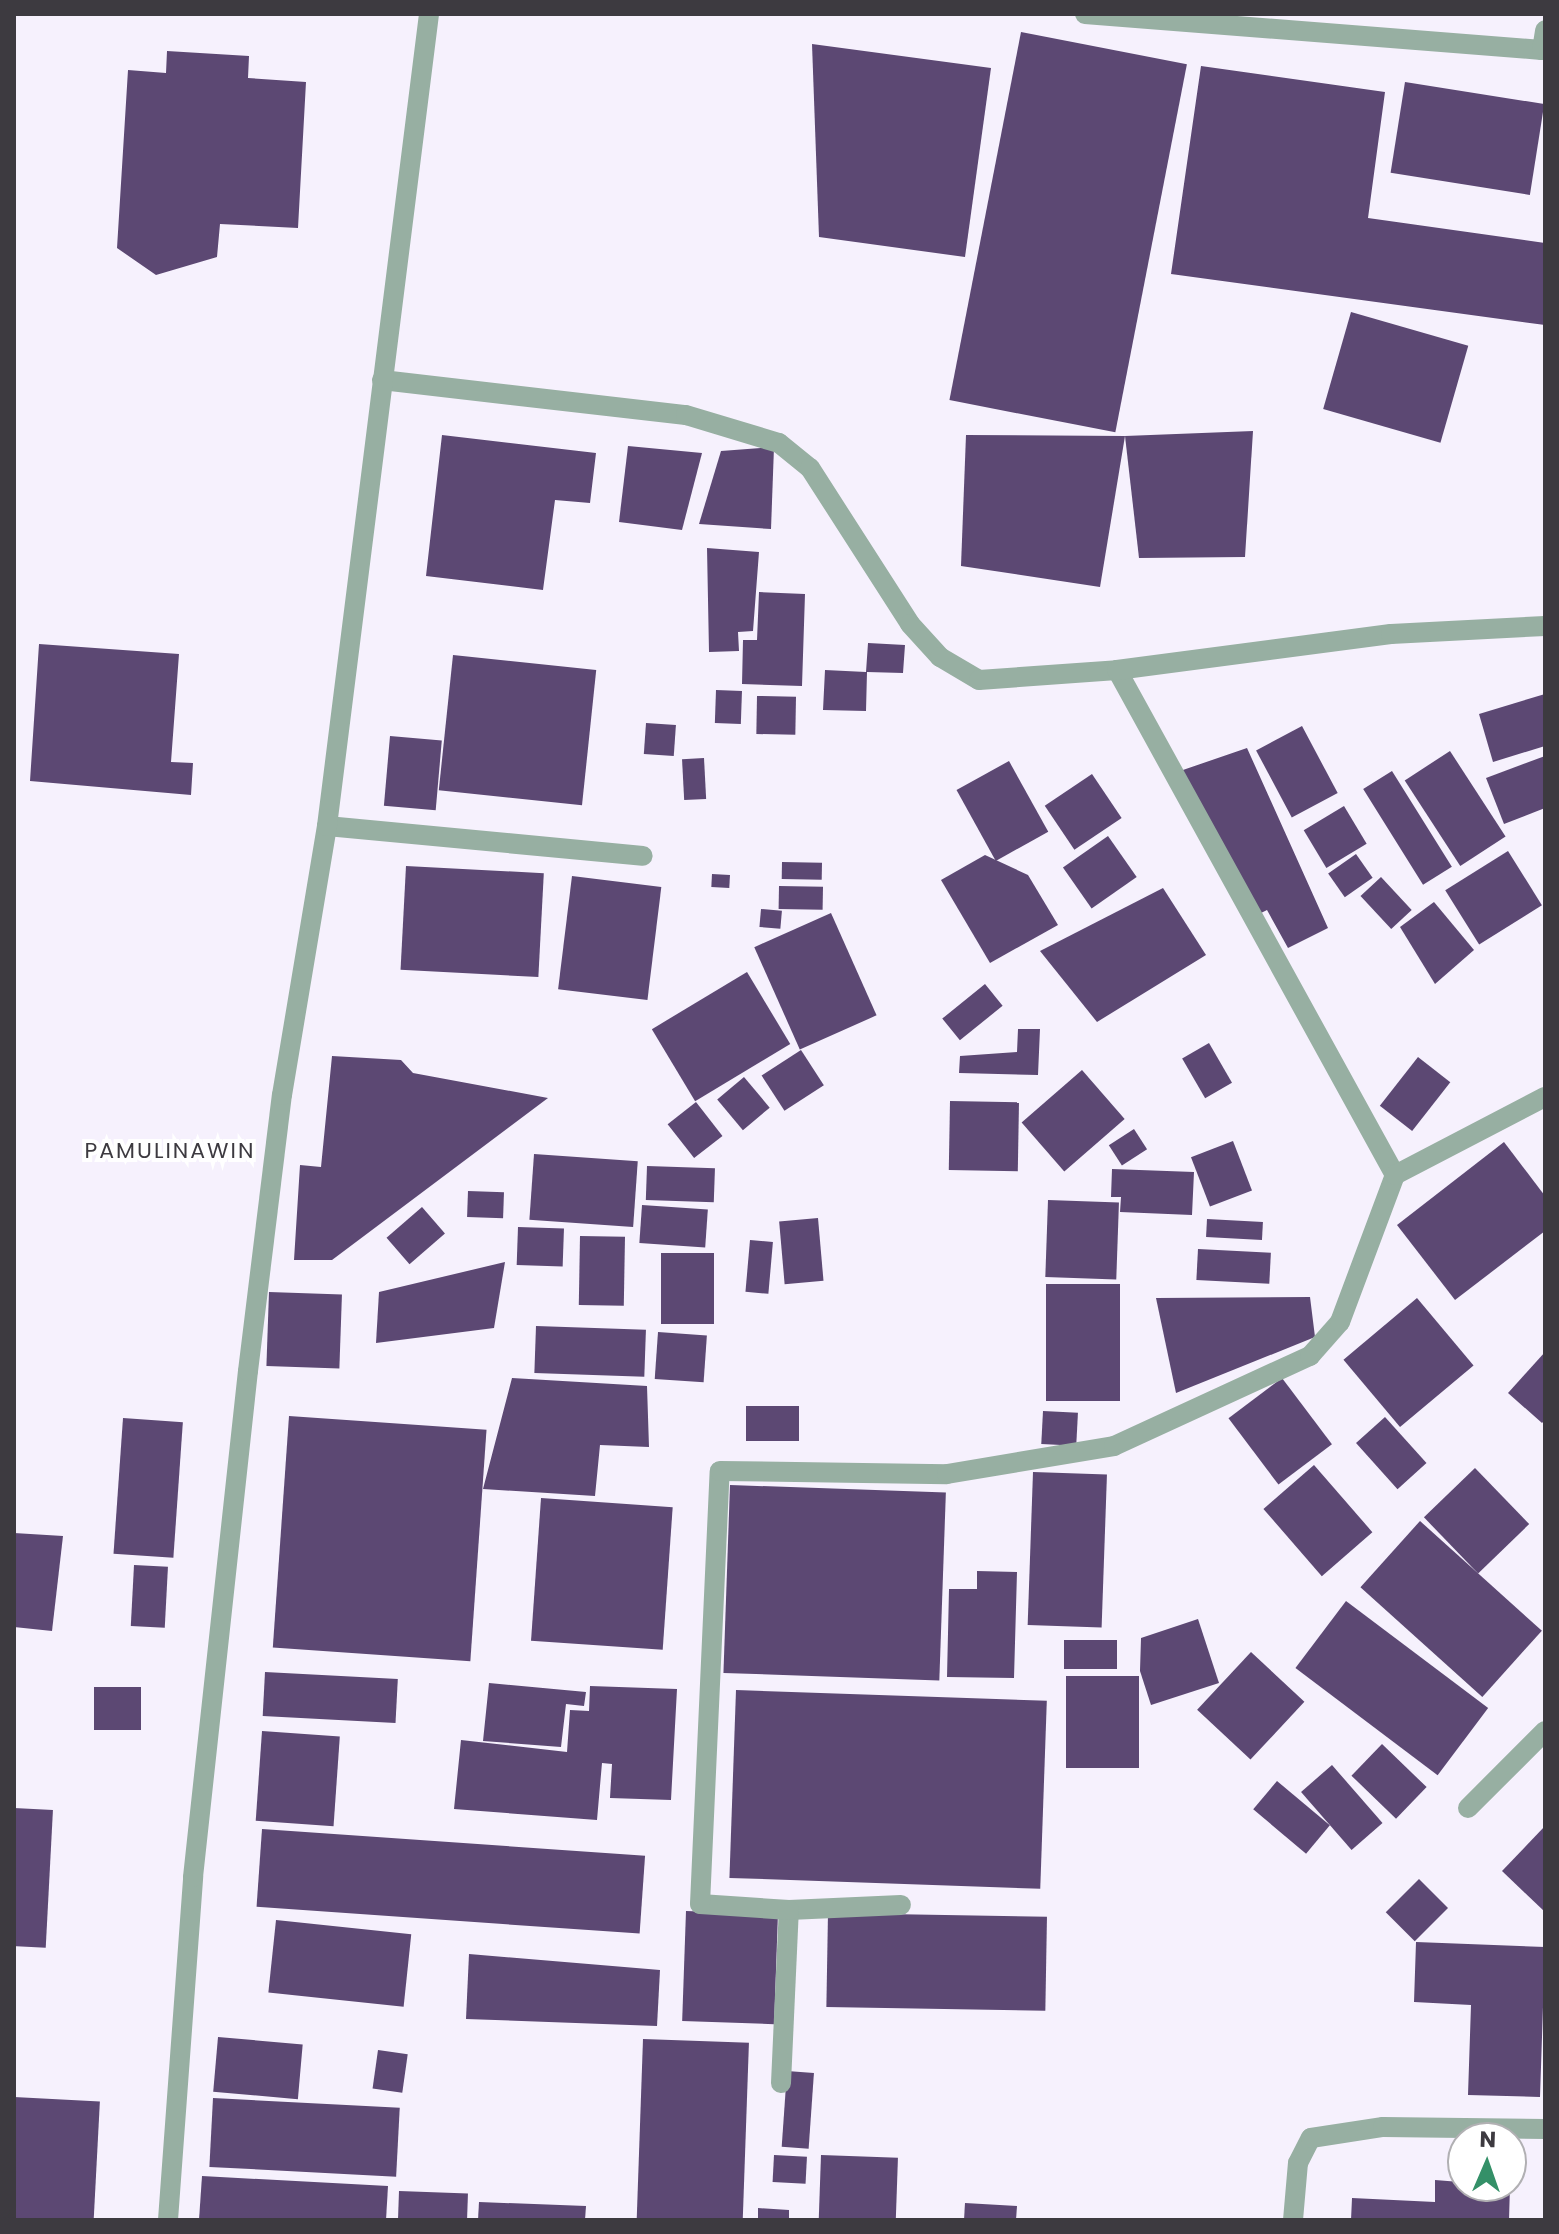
<!DOCTYPE html>
<html>
<head>
<meta charset="utf-8">
<style>
	body { margin:0 }
	#map { position:relative; width:1559px; height:2234px; overflow:hidden; background:#f6f1fd; font-family:Poppins,sans-serif }
	div>[style] { position:absolute }
	.building>* { inset:0; background:#5c4873; transform-origin:0 0 }
	.service>* { height:20px; margin:-10px; padding:0 10px; transform-origin:10px; border-radius:10px; background:#97afa2 }
	.minor>* { height:20px; margin:-10px; padding:0 10px; transform-origin:10px; border-radius:10px; background:#97afa2 }
	.tertiary>* { height:20px; margin:-10px; padding:0 10px; transform-origin:10px; border-radius:10px; background:#97afa2 }
	span { translate:-50% -50%; white-space:nowrap; text-align:center; line-height:1.15; -webkit-text-stroke:8px #fff; paint-order:stroke }
	.neighbourhood-label { font-size:22px; color:#3d3a40; letter-spacing:2px }
	.frame { position:absolute; inset:0; border:16px solid #3d3a40; pointer-events:none }
	.north { position:absolute; left:1447px; top:2122px; width:80px; height:80px; box-sizing:border-box; background:#fff; border:2px solid #b1b0b3; border-radius:50%; rotate:2deg; font-size:22px; font-weight:700; line-height:32px; text-align:center; color:#3d3a40 }
	.north::after { content:''; display:block; margin:auto; width:28px; height:36px; background:#349068; clip-path:polygon(50% 0,100% 100%,50% 72%,0 100%) }
</style>
</head>
<body>
<div id="map">
	<div class="building">
		<div style="left:1021px;top:32px;width:169px;height:375px;rotate:11deg"></div>
		<div style="clip-path:polygon(812px 44px,991px 68px,965px 257px,819px 237px)"></div>
		<div style="clip-path:polygon(167px 51px,249px 56px,248px 78px,306px 82px,298px 228px,220px 224px,217px 257px,156px 275px,117px 248px,128px 70px,166px 73px)"></div>
		<div style="clip-path:polygon(1201px 66px,1385px 92px,1368px 218px,1545px 243px,1545px 325px,1171px 274px)"></div>
		<div style="left:1405px;top:82px;width:141px;height:92px;rotate:9deg"></div>
		<div style="left:1351px;top:312px;width:122px;height:101px;rotate:16deg"></div>
		<div style="clip-path:polygon(1253px 431px,1245px 557px,1139px 558px,1125px 436px)"></div>
		<div style="clip-path:polygon(442px 435px,596px 453px,590px 503px,555px 500px,543px 590px,426px 576px)"></div>
		<div style="clip-path:polygon(966px 435px,1125px 436px,1100px 587px,961px 566px)"></div>
		<div style="clip-path:polygon(628px 446px,702px 453px,682px 530px,619px 522px)"></div>
		<div style="clip-path:polygon(774px 447px,771px 529px,699px 524px,721px 451px)"></div>
		<div style="clip-path:polygon(707px 548px,759px 552px,753px 631px,738px 632px,739px 651px,709px 652px)"></div>
		<div style="clip-path:polygon(759px 592px,805px 594px,802px 686px,742px 684px,743px 640px,757px 640px)"></div>
		<div style="clip-path:polygon(868px 643px,905px 645px,903px 673px,867px 672px,866px 711px,823px 710px,825px 670px,866px 672px)"></div>
		<div style="clip-path:polygon(39px 644px,179px 654px,171px 762px,193px 763px,191px 795px,30px 781px)"></div>
		<div style="left:453px;top:655px;width:144px;height:136px;rotate:6deg"></div>
		<div style="left:716px;top:690px;width:26px;height:33px;rotate:2deg"></div>
		<div style="clip-path:polygon(1545px 694px,1545px 746px,1493px 762px,1479px 714px)"></div>
		<div style="left:757px;top:696px;width:39px;height:38px;rotate:1deg"></div>
		<div style="left:646px;top:723px;width:30px;height:31px;rotate:4deg"></div>
		<div style="left:1302px;top:726px;width:76px;height:52px;rotate:62deg"></div>
		<div style="left:390px;top:736px;width:52px;height:70px;rotate:5deg"></div>
		<div style="clip-path:polygon(1247px 748px,1328px 928px,1288px 948px,1267px 910px,1257px 915px,1180px 771px)"></div>
		<div style="left:1450px;top:751px;width:102px;height:54px;rotate:57deg"></div>
		<div style="clip-path:polygon(1545px 756px,1545px 808px,1504px 824px,1486px 778px)"></div>
		<div style="left:704px;top:758px;width:41px;height:22px;rotate:87deg"></div>
		<div style="left:1009px;top:761px;width:81px;height:60px;rotate:61deg"></div>
		<div style="left:1392px;top:771px;width:113px;height:34px;rotate:58deg"></div>
		<div style="left:1092px;top:774px;width:53px;height:57px;rotate:56deg"></div>
		<div style="left:1344px;top:806px;width:44px;height:47px;rotate:59deg"></div>
		<div style="left:1108px;top:836px;width:50px;height:55px;rotate:55deg"></div>
		<div style="left:1508px;top:851px;width:64px;height:74px;rotate:58deg"></div>
		<div style="left:1356px;top:854px;width:29px;height:34px;rotate:55deg"></div>
		<div style="clip-path:polygon(985px 855px,1028px 875px,1058px 925px,990px 963px,941px 880px)"></div>
		<div style="left:782px;top:862px;width:40px;height:17px;rotate:1deg"></div>
		<div style="left:406px;top:866px;width:138px;height:104px;rotate:3deg"></div>
		<div style="left:712px;top:874px;width:18px;height:13px;rotate:3deg"></div>
		<div style="left:572px;top:876px;width:90px;height:114px;rotate:7deg"></div>
		<div style="left:1381px;top:877px;width:45px;height:28px;rotate:47deg"></div>
		<div style="left:779px;top:886px;width:44px;height:23px;rotate:1deg"></div>
		<div style="clip-path:polygon(1163px 888px,1206px 955px,1097px 1022px,1040px 951px)"></div>
		<div style="clip-path:polygon(1434px 902px,1474px 950px,1435px 984px,1400px 927px)"></div>
		<div style="left:761px;top:909px;width:21px;height:18px;rotate:5deg"></div>
		<div style="left:831px;top:913px;width:112px;height:84px;rotate:66deg"></div>
		<div style="left:747px;top:972px;width:84px;height:111px;rotate:59deg"></div>
		<div style="left:985px;top:984px;width:28px;height:55px;rotate:51deg"></div>
		<div style="clip-path:polygon(1018px 1029px,1040px 1029px,1038px 1075px,959px 1073px,960px 1056px,1017px 1052px)"></div>
		<div style="left:1209px;top:1043px;width:46px;height:31px;rotate:60deg"></div>
		<div style="left:801px;top:1050px;width:42px;height:47px;rotate:57deg"></div>
		<div style="clip-path:polygon(332px 1056px,401px 1060px,413px 1073px,548px 1098px,332px 1260px,294px 1260px,300px 1165px,321px 1167px)"></div>
		<div style="left:1418px;top:1057px;width:41px;height:62px;rotate:38deg"></div>
		<div style="left:1082px;top:1070px;width:65px;height:80px;rotate:49deg"></div>
		<div style="left:744px;top:1077px;width:40px;height:35px;rotate:50deg"></div>
		<div style="left:950px;top:1101px;width:69px;height:69px;rotate:1deg"></div>
		<div style="left:696px;top:1102px;width:43px;height:36px;rotate:52deg"></div>
		<div style="left:1134px;top:1129px;width:24px;height:30px;rotate:57deg"></div>
		<div style="left:1233px;top:1141px;width:53px;height:45px;rotate:69deg"></div>
		<div style="clip-path:polygon(1504px 1142px,1545px 1196px,1545px 1231px,1455px 1300px,1397px 1225px)"></div>
		<div style="left:534px;top:1154px;width:104px;height:66px;rotate:4deg"></div>
		<div style="left:647px;top:1166px;width:68px;height:34px;rotate:2deg"></div>
		<div style="clip-path:polygon(1112px 1169px,1194px 1172px,1192px 1215px,1120px 1212px,1121px 1197px,1111px 1197px)"></div>
		<div style="left:468px;top:1191px;width:36px;height:26px;rotate:2deg"></div>
		<div style="left:1048px;top:1200px;width:71px;height:77px;rotate:2deg"></div>
		<div style="left:642px;top:1205px;width:66px;height:38px;rotate:4deg"></div>
		<div style="left:422px;top:1207px;width:35px;height:47px;rotate:49deg"></div>
		<div style="left:818px;top:1218px;width:63px;height:39px;rotate:85deg"></div>
		<div style="left:1207px;top:1219px;width:56px;height:18px;rotate:3deg"></div>
		<div style="left:518px;top:1227px;width:46px;height:38px;rotate:2deg"></div>
		<div style="left:580px;top:1236px;width:45px;height:69px;rotate:1deg"></div>
		<div style="left:750px;top:1240px;width:23px;height:52px;rotate:5deg"></div>
		<div style="left:1198px;top:1249px;width:73px;height:31px;rotate:3deg"></div>
		<div style="left:661px;top:1253px;width:53px;height:71px"></div>
		<div style="clip-path:polygon(505px 1262px,494px 1328px,376px 1343px,379px 1292px)"></div>
		<div style="left:1046px;top:1284px;width:74px;height:117px"></div>
		<div style="left:269px;top:1292px;width:73px;height:74px;rotate:2deg"></div>
		<div style="clip-path:polygon(1310px 1297px,1315px 1337px,1176px 1393px,1156px 1298px)"></div>
		<div style="left:1417px;top:1298px;width:88px;height:96px;rotate:50deg"></div>
		<div style="left:536px;top:1326px;width:110px;height:47px;rotate:2deg"></div>
		<div style="left:658px;top:1332px;width:49px;height:47px;rotate:4deg"></div>
		<div style="clip-path:polygon(1545px 1352px,1545px 1420px,1542px 1423px,1508px 1393px)"></div>
		<div style="clip-path:polygon(512px 1378px,647px 1386px,649px 1447px,600px 1445px,595px 1496px,483px 1489px)"></div>
		<div style="left:1282px;top:1378px;width:83px;height:67px;rotate:53deg"></div>
		<div style="left:746px;top:1406px;width:53px;height:35px"></div>
		<div style="left:1043px;top:1411px;width:35px;height:33px;rotate:3deg"></div>
		<div style="left:289px;top:1416px;width:198px;height:232px;rotate:4deg"></div>
		<div style="left:1385px;top:1417px;width:62px;height:39px;rotate:48deg"></div>
		<div style="left:123px;top:1418px;width:60px;height:136px;rotate:4deg"></div>
		<div style="left:1314px;top:1465px;width:89px;height:67px;rotate:49deg"></div>
		<div style="left:1475px;top:1468px;width:78px;height:71px;rotate:46deg"></div>
		<div style="left:1033px;top:1472px;width:74px;height:153px;rotate:2deg"></div>
		<div style="left:730px;top:1485px;width:216px;height:188px;rotate:2deg"></div>
		<div style="left:541px;top:1498px;width:132px;height:143px;rotate:4deg"></div>
		<div style="left:1420px;top:1521px;width:164px;height:89px;rotate:42deg"></div>
		<div style="clip-path:polygon(14px 1533px,63px 1536px,52px 1631px,14px 1627px)"></div>
		<div style="left:134px;top:1565px;width:34px;height:61px;rotate:3deg"></div>
		<div style="clip-path:polygon(977px 1571px,1017px 1572px,1014px 1678px,947px 1677px,949px 1589px,977px 1589px)"></div>
		<div style="left:1346px;top:1601px;width:178px;height:84px;rotate:37deg"></div>
		<div style="clip-path:polygon(1198px 1619px,1219px 1683px,1151px 1705px,1140px 1671px,1141px 1638px)"></div>
		<div style="left:1064px;top:1640px;width:53px;height:29px"></div>
		<div style="left:1251px;top:1652px;width:73px;height:79px;rotate:43deg"></div>
		<div style="left:265px;top:1672px;width:133px;height:44px;rotate:3deg"></div>
		<div style="left:1066px;top:1676px;width:73px;height:92px"></div>
		<div style="clip-path:polygon(489px 1683px,586px 1692px,584px 1706px,566px 1704px,561px 1747px,483px 1741px)"></div>
		<div style="clip-path:polygon(590px 1686px,677px 1689px,671px 1800px,610px 1798px,612px 1764px,602px 1763px,597px 1820px,454px 1809px,461px 1740px,567px 1752px,570px 1710px,589px 1711px)"></div>
		<div style="left:141px;top:1687px;width:43px;height:47px;rotate:90deg"></div>
		<div style="left:736px;top:1690px;width:311px;height:188px;rotate:2deg"></div>
		<div style="left:262px;top:1731px;width:78px;height:90px;rotate:4deg"></div>
		<div style="left:1382px;top:1744px;width:62px;height:44px;rotate:44deg"></div>
		<div style="left:1332px;top:1765px;width:77px;height:41px;rotate:49deg"></div>
		<div style="left:1277px;top:1781px;width:69px;height:37px;rotate:40deg"></div>
		<div style="left:14px;top:1808px;width:39px;height:138px;rotate:3deg"></div>
		<div style="clip-path:polygon(1545px 1826px,1545px 1912px,1502px 1871px)"></div>
		<div style="left:262px;top:1829px;width:384px;height:78px;rotate:4deg"></div>
		<div style="left:1419px;top:1879px;width:41px;height:47px;rotate:45deg"></div>
		<div style="left:686px;top:1911px;width:92px;height:110px;rotate:2deg"></div>
		<div style="left:828px;top:1913px;width:219px;height:94px;rotate:1deg"></div>
		<div style="left:276px;top:1920px;width:136px;height:73px;rotate:6deg"></div>
		<div style="clip-path:polygon(1416px 1942px,1545px 1947px,1540px 2097px,1468px 2095px,1471px 2005px,1414px 2002px)"></div>
		<div style="clip-path:polygon(469px 1954px,660px 1970px,657px 2026px,466px 2019px)"></div>
		<div style="left:218px;top:2037px;width:85px;height:55px;rotate:5deg"></div>
		<div style="left:643px;top:2039px;width:106px;height:181px;rotate:2deg"></div>
		<div style="left:378px;top:2050px;width:30px;height:39px;rotate:8deg"></div>
		<div style="left:787px;top:2071px;width:27px;height:76px;rotate:4deg"></div>
		<div style="left:14px;top:2097px;width:86px;height:123px;rotate:3deg"></div>
		<div style="left:213px;top:2098px;width:187px;height:69px;rotate:3deg"></div>
		<div style="left:774px;top:2155px;width:33px;height:27px;rotate:3deg"></div>
		<div style="left:821px;top:2155px;width:77px;height:65px;rotate:2deg"></div>
		<div style="clip-path:polygon(202px 2176px,388px 2186px,386px 2220px,199px 2220px)"></div>
		<div style="clip-path:polygon(1435px 2180px,1510px 2186px,1509px 2220px,1351px 2220px,1352px 2198px,1435px 2202px)"></div>
		<div style="left:399px;top:2191px;width:69px;height:29px;rotate:2deg"></div>
		<div style="clip-path:polygon(479px 2202px,586px 2206px,585px 2220px,478px 2220px)"></div>
		<div style="clip-path:polygon(965px 2203px,1017px 2206px,1016px 2220px,964px 2220px)"></div>
		<div style="clip-path:polygon(758px 2208px,789px 2210px,789px 2220px,758px 2220px)"></div>
	</div>
	<div class="service">
		<div style="left:1085px;top:14px;width:458px;rotate:4.5deg"></div>
		<div style="left:1542px;top:50px;width:20px;rotate:-81deg"></div>
	</div>
	<div class="minor">
		<div style="left:382px;top:380px;width:306px;rotate:6.6deg"></div>
		<div style="left:686px;top:415px;width:97px;rotate:16.8deg"></div>
		<div style="left:779px;top:443px;width:40px;rotate:39deg"></div>
		<div style="left:810px;top:468px;width:185px;rotate:57.3deg"></div>
		<div style="left:910px;top:624px;width:45px;rotate:47.7deg"></div>
		<div style="left:940px;top:657px;width:45px;rotate:30.5deg"></div>
		<div style="left:979px;top:680px;width:138px;rotate:-4.1deg"></div>
		<div style="left:1117px;top:670px;width:576px;rotate:61.17deg"></div>
		<div style="left:1117px;top:670px;width:276px;rotate:-7.5deg"></div>
		<div style="left:1391px;top:634px;width:154px;rotate:-3deg"></div>
		<div style="left:327px;top:826px;width:317px;rotate:5.4deg"></div>
		<div style="left:1468px;top:1808px;width:109px;rotate:-45deg"></div>
		<div style="left:789px;top:1910px;width:112px;rotate:-2.6deg"></div>
		<div style="left:781px;top:2083px;width:173px;rotate:-87.4deg"></div>
		<div style="left:789px;top:1910px;width:89px;rotate:-176.1deg"></div>
		<div style="left:700px;top:1904px;width:433px;rotate:-87.4deg"></div>
		<div style="left:720px;top:1471px;width:227px;rotate:0.8deg"></div>
		<div style="left:947px;top:1474px;width:169px;rotate:-9.5deg"></div>
		<div style="left:1114px;top:1446px;width:216px;rotate:-24.7deg"></div>
		<div style="left:1310px;top:1356px;width:45px;rotate:-48.6deg"></div>
		<div style="left:1340px;top:1322px;width:157px;rotate:-69.5deg"></div>
		<div style="left:1395px;top:1175px;width:169px;rotate:-27.5deg"></div>
		<div style="left:1293px;top:2220px;width:57px;rotate:-85deg"></div>
		<div style="left:1298px;top:2163px;width:28px;rotate:-63deg"></div>
		<div style="left:1311px;top:2138px;width:73px;rotate:-8.7deg"></div>
		<div style="left:1383px;top:2127px;width:162px;rotate:0.7deg"></div>
	</div>
	<div class="tertiary">
		<div style="left:168px;top:2220px;width:344px;rotate:-85.8deg"></div>
		<div style="left:193px;top:1877px;width:509px;rotate:-83.8deg"></div>
		<div style="left:248px;top:1371px;width:278px;rotate:-83deg"></div>
		<div style="left:282px;top:1095px;width:273px;rotate:-80.5deg"></div>
		<div style="left:327px;top:826px;width:818px;rotate:-82.84deg"></div>
	</div>
	<div class="neighbourhood-label">
		<span style="left:170px;top:1151px">PAMULINAWIN</span>
	</div>
	<div class="frame"></div>
	<div class="north">N</div>
</div>
</body>
</html>
